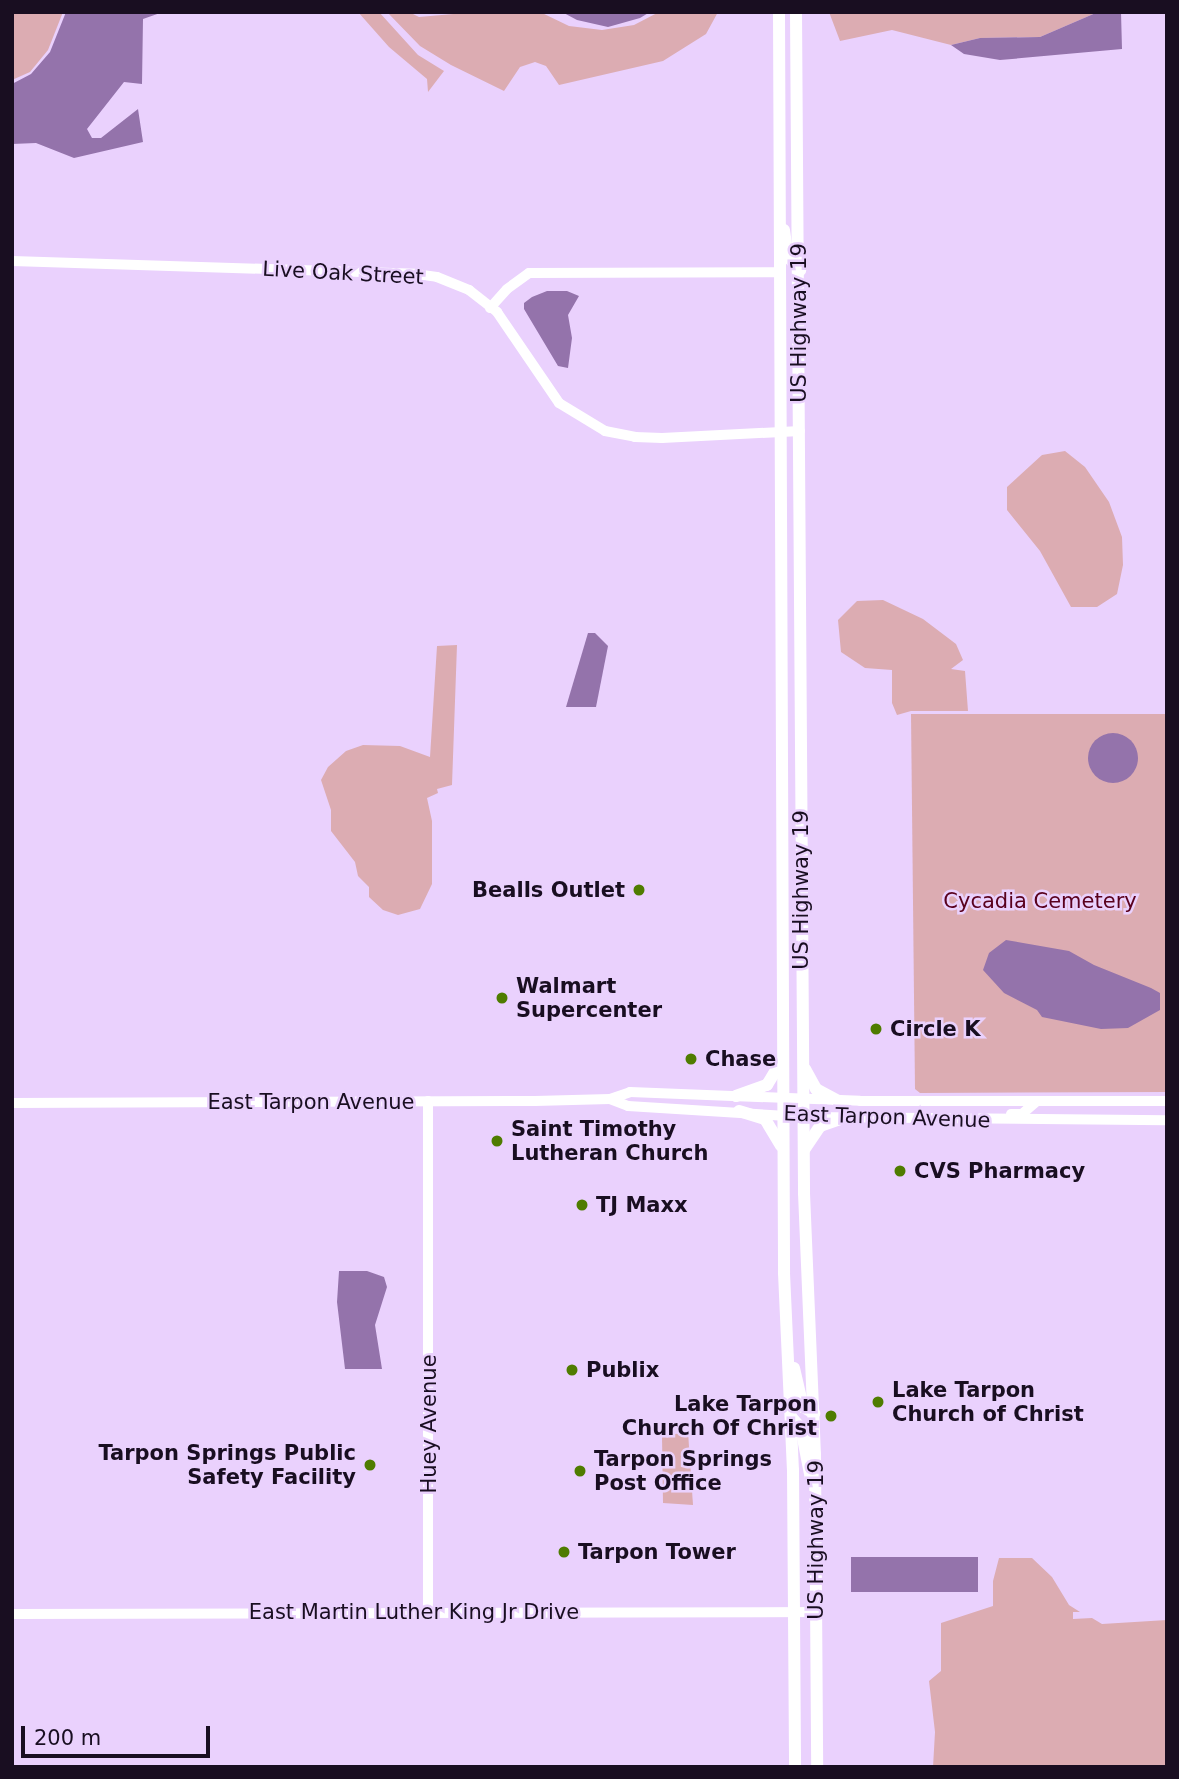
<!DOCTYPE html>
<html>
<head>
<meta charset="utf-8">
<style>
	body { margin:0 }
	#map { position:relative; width:1179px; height:1779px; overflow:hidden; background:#ead1fd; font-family:"DejaVu Sans",sans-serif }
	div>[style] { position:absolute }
	.green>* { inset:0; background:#dcacb2 }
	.water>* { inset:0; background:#9473ab; transform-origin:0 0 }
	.round { border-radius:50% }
	.secondary>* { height:10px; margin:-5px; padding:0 5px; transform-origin:5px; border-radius:5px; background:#fff }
	.highway>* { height:12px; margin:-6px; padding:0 6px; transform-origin:6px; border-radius:6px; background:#fff }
	.dots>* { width:19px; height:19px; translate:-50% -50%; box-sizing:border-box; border:4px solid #ead1fd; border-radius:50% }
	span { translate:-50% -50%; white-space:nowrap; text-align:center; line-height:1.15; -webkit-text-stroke:5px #ead1fd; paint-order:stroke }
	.street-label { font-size:21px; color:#190e21 }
	.poi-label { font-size:21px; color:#190e21; font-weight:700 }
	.right { translate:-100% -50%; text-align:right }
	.left { translate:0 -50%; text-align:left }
	.park-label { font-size:21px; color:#59001d }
	.frame { position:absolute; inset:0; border:14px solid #190e21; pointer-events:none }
	.scale { position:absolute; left:21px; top:1726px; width:189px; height:32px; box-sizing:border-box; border:4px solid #190e21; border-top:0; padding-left:9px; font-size:21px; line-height:24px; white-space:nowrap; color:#190e21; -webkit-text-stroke:5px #ead1fd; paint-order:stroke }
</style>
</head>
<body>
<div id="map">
	<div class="green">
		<div style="clip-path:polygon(12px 12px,63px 12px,48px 50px,30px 72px,12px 80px)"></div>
		<div style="clip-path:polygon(358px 12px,379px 12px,418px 55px,444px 71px,428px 92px,427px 79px,389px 47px)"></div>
		<div style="clip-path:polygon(387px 12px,409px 12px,419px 17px,476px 12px,540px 12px,569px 26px,602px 30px,634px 25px,659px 12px,718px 12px,706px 34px,663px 61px,559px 85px,546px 66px,535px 62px,520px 67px,504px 91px,451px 65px,420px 46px)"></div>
		<div style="clip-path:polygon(829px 12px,901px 14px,1098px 12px,1040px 37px,980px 38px,951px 45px,892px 30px,840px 41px)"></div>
		<div style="clip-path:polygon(1065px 451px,1085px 467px,1109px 502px,1122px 537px,1123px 565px,1117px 594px,1097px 607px,1071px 607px,1040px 551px,1007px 510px,1007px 487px,1042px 455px)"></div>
		<div style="clip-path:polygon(883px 600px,923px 619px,956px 644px,963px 660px,951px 669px,965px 671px,968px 711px,911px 711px,897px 715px,892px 703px,892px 670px,865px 668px,841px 652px,838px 620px,857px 601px)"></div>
		<div style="clip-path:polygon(457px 645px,452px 785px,437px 789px,438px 793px,427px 798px,432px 821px,432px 884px,420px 909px,398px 915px,383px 910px,369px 897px,369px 887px,358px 876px,355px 862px,331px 831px,331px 810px,321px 780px,328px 767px,346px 751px,363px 745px,400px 746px,430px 757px,437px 646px)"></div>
		<div style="clip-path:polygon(911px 714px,1167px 714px,1167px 1092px,920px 1093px,915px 1089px)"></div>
		<div style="clip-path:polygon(688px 1432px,693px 1505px,663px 1503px,662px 1436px)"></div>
		<div style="clip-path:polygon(999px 1558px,1032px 1558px,1052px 1577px,1069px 1605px,1080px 1612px,1073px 1612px,1073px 1619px,1092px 1618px,1102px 1624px,1167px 1620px,1167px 1767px,933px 1767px,935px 1732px,929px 1681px,941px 1671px,941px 1623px,993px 1606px,993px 1581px)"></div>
	</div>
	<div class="water">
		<div style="clip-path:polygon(66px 12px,163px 12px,143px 19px,142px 84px,124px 82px,87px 129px,92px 138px,101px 138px,138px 109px,143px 142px,74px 158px,36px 143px,12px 144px,12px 84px,31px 74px,50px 52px)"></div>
		<div style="clip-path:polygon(562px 12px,650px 12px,640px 18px,608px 27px,577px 20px)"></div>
		<div style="clip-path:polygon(1098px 12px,1121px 12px,1122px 49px,1000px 60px,964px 54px,951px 45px,980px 38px,1040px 37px)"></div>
		<div style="clip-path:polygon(547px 291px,567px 291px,579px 296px,568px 315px,572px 338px,568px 368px,558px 366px,524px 309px,524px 303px,532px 297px)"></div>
		<div style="clip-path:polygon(588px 633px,595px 633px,608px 646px,596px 707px,566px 707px)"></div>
		<div class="round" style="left:1088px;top:733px;width:50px;height:50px"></div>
		<div style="clip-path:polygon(1006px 940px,1069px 951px,1094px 965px,1151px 988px,1160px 993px,1160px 1010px,1128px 1028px,1101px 1029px,1042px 1017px,1037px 1010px,1004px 993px,983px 970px,989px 953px)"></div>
		<div style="clip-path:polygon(339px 1271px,367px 1271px,384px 1277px,387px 1287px,375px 1325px,382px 1369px,345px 1369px,337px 1302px)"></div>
		<div style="left:851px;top:1557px;width:127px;height:35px"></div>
	</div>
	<div class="secondary">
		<div style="left:12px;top:261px;width:404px;rotate:1.8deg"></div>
		<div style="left:416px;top:274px;width:21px;rotate:8deg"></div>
		<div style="left:437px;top:277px;width:35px;rotate:22deg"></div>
		<div style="left:469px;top:290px;width:36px;rotate:38deg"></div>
		<div style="left:497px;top:312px;width:110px;rotate:55.7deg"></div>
		<div style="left:559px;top:403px;width:54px;rotate:31.3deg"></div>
		<div style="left:605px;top:431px;width:31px;rotate:11deg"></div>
		<div style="left:635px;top:437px;width:27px;rotate:2deg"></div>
		<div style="left:662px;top:438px;width:138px;rotate:-2.9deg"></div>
		<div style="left:490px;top:308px;width:25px;rotate:-48deg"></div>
		<div style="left:507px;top:289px;width:27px;rotate:-36deg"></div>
		<div style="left:529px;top:273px;width:248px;rotate:-0.2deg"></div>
		<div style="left:610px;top:1099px;width:19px;rotate:21deg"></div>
		<div style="left:628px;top:1106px;width:176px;rotate:3.6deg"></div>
		<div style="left:804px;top:1117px;width:363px;rotate:0.5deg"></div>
		<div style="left:428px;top:1101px;width:510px;rotate:90deg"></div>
		<div style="left:12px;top:1103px;width:523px;rotate:-0.22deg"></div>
		<div style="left:535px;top:1101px;width:75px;rotate:-1.5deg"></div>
		<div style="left:610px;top:1099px;width:21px;rotate:-19deg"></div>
		<div style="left:630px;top:1092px;width:230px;rotate:2.2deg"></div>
		<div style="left:860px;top:1101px;width:307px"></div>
		<div style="left:1011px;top:1114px;width:11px"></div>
		<div style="left:1022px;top:1114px;width:20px;rotate:-41deg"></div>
		<div style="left:12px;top:1614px;width:804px;rotate:-0.14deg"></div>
	</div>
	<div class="highway">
		<div style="left:779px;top:12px;width:1261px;rotate:89.77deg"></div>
		<div style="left:784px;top:1273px;width:197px;rotate:87.4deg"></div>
		<div style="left:793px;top:1470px;width:297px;rotate:89.6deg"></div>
		<div style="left:796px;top:12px;width:1181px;rotate:89.61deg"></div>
		<div style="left:804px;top:1193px;width:261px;rotate:87.6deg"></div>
		<div style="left:815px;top:1454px;width:313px;rotate:89.6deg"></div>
		<div style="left:784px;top:230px;width:27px;rotate:82deg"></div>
		<div style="left:788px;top:257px;width:18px;rotate:47deg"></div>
		<div style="left:805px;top:1069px;width:23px;rotate:61deg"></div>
		<div style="left:816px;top:1089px;width:26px;rotate:28deg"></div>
		<div style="left:736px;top:1096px;width:33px;rotate:-20deg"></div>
		<div style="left:767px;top:1085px;width:27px;rotate:-59deg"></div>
		<div style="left:739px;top:1111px;width:27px;rotate:17deg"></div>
		<div style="left:765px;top:1119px;width:31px;rotate:59deg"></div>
		<div style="left:804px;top:1150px;width:29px;rotate:-56deg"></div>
		<div style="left:820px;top:1126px;width:28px;rotate:-19deg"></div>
		<div style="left:794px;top:1368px;width:40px;rotate:77deg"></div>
		<div style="left:803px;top:1407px;width:13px;rotate:29deg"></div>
		<div style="left:792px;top:1418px;width:13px;rotate:48deg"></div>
		<div style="left:801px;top:1428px;width:52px;rotate:78.9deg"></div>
	</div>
	<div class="dots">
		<div style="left:639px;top:890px;background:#4f7c00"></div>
		<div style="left:502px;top:998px;background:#4f7c00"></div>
		<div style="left:876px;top:1029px;background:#4f7c00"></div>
		<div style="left:691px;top:1059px;background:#4f7c00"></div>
		<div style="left:497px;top:1141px;background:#4f7c00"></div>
		<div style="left:900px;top:1171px;background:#4f7c00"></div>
		<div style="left:582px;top:1205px;background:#4f7c00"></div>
		<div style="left:572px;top:1370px;background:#4f7c00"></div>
		<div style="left:878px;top:1402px;background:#4f7c00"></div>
		<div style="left:831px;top:1416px;background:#4f7c00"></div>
		<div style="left:370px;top:1465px;background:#4f7c00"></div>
		<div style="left:580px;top:1471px;background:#4f7c00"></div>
		<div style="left:564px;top:1552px;background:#4f7c00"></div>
	</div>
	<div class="street-label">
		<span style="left:343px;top:273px;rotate:3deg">Live Oak Street</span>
		<span style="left:799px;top:323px;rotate:-90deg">US Highway 19</span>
		<span style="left:801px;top:890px;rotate:-90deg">US Highway 19</span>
		<span style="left:311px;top:1102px">East Tarpon Avenue</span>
		<span style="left:887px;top:1117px;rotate:2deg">East Tarpon Avenue</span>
		<span style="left:429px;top:1424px;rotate:-90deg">Huey Avenue</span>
		<span style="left:816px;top:1540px;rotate:-90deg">US Highway 19</span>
		<span style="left:414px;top:1612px">East Martin Luther King Jr Drive</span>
	</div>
	<div class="poi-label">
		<span class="right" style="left:625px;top:890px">Bealls Outlet</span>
		<span class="left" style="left:516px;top:998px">Walmart<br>Supercenter</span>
		<span class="left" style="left:890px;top:1029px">Circle K</span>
		<span class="left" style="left:705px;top:1059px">Chase</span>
		<span class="left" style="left:511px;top:1141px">Saint Timothy<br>Lutheran Church</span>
		<span class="left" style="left:914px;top:1171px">CVS Pharmacy</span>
		<span class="left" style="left:596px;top:1205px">TJ Maxx</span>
		<span class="left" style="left:586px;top:1370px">Publix</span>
		<span class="left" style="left:892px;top:1402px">Lake Tarpon<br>Church of Christ</span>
		<span class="right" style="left:817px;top:1416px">Lake Tarpon<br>Church Of Christ</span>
		<span class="right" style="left:356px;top:1465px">Tarpon Springs Public<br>Safety Facility</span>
		<span class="left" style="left:594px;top:1471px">Tarpon Springs<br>Post Office</span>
		<span class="left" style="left:578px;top:1552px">Tarpon Tower</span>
	</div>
	<div class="park-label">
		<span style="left:1040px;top:901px">Cycadia Cemetery</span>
	</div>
	<div class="frame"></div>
	<div class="scale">200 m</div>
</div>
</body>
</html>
